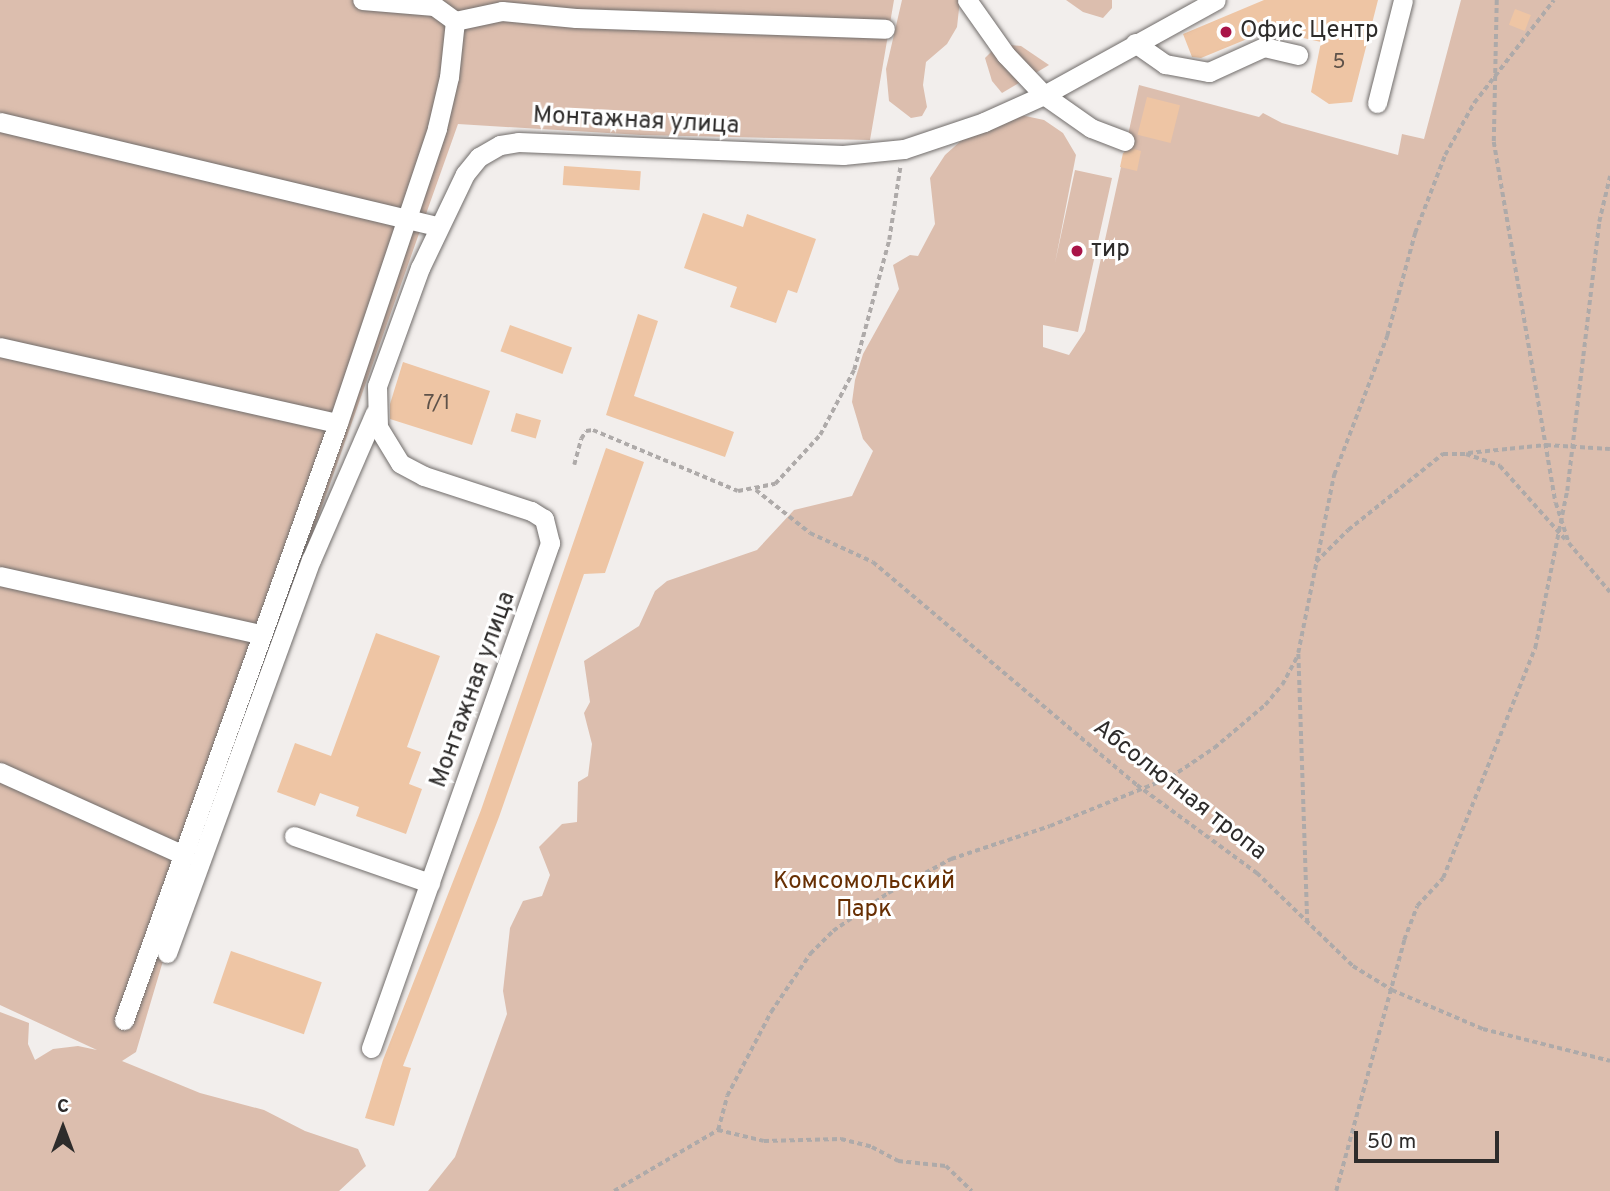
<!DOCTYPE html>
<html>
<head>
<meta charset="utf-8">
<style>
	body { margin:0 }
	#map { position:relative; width:1610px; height:1191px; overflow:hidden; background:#f2eeec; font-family:Overpass,sans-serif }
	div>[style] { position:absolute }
	.green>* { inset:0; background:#dcbeae }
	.building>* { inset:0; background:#eec5a4; transform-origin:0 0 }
	.path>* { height:3.5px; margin-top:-1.75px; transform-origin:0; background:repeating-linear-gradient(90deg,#aeaaa9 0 5px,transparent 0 8.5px) }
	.roads { filter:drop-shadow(0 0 2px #716d6b) drop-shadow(0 0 2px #716d6b) }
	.minor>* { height:19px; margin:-9.5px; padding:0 9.5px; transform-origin:9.5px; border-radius:9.5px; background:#fff }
	.dots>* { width:19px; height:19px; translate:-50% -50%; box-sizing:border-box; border:4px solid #fff; border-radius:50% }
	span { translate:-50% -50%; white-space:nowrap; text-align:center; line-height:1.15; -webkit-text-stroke:6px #fff; paint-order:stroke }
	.number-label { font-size:21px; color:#5e5249 }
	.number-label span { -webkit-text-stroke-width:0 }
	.poi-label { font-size:24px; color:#2e2c2b }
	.left { translate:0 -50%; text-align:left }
	.street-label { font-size:24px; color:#2e2c2b }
	.park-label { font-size:24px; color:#672f03 }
	.north { position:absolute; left:28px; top:1093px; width:70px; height:70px; -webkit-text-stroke:5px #fff; paint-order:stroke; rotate:0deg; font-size:19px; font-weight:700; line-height:28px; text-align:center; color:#2e2c2b }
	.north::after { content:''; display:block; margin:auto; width:24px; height:32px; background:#2e2c2b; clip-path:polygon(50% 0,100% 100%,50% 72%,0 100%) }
	.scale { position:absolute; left:1354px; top:1131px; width:145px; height:32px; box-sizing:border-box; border:4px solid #2e2c2b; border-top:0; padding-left:9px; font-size:21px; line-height:24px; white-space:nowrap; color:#2e2c2b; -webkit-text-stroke:5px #fff; paint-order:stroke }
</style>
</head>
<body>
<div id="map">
	<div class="green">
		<div style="clip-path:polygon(0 0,894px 0,870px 140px,641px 135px,458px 124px,176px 917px,136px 1052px,122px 1061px,200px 1093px,264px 1110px,305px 1131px,358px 1149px,366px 1166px,339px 1191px,0 1191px,0 1012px,29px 1023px,28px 1044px,35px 1060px,53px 1049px,78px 1046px,97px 1050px,0 1005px)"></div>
		<div style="clip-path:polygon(902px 0,960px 0,957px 27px,947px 44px,926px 62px,923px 85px,927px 107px,922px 116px,911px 118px,889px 101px,886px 69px)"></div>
		<div style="clip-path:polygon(1066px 0,1112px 0,1112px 8px,1103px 18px,1083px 12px)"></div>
		<div style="clip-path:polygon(1461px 0,1610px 0,1610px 1191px,428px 1191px,455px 1157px,507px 1014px,503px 991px,510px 928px,523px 901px,542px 896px,550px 875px,539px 847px,562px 824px,577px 822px,578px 782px,588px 776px,592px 744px,584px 713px,590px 702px,584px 661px,639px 626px,655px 591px,667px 581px,757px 550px,794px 510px,852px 496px,873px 451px,863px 439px,852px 402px,855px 380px,863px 354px,899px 289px,893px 265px,910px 255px,918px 256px,935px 224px,930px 178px,945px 155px,982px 122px,1006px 112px,1044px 120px,1063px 133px,1076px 155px,1055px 263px,1075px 170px,1112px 178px,1078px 332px,1043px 325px,1043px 347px,1069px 355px,1085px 331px,1139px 85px,1259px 117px,1263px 113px,1282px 123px,1398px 155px,1402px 134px,1424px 139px)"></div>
		<div style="clip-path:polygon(999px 44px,1021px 46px,1049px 65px,1002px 93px,992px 81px,985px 58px)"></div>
	</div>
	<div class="building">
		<div style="clip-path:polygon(1264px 0,1378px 0,1352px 102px,1329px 104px,1311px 92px,1321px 42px,1269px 30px,1201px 58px,1192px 57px,1183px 34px)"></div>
		<div style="left:1515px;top:9px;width:17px;height:17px;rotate:21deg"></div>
		<div style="left:1147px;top:97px;width:34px;height:39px;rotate:14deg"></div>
		<div style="clip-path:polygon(1134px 149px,1141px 151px,1137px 171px,1120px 167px,1123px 153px)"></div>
		<div style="left:564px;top:166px;width:77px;height:19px;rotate:4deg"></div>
		<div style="clip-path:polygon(703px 213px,743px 227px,747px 214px,816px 239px,797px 293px,788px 290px,776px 323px,730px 307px,737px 287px,684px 268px)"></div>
		<div style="clip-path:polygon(638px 314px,658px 321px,634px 396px,734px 432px,725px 457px,606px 415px)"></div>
		<div style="left:510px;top:325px;width:66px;height:28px;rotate:20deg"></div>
		<div style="clip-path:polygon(403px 362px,490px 391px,472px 445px,390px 419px,390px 404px)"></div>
		<div style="left:516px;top:413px;width:26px;height:19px;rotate:16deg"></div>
		<div style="clip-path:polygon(606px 448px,644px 462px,605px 573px,584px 574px,499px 817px,403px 1066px,411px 1068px,394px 1126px,365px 1118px,383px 1060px,481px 810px)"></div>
		<div style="clip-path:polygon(376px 633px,440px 656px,407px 747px,421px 752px,409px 784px,422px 789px,406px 834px,356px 816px,359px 807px,320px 793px,315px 806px,277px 792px,295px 743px,331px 756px)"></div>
		<div style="left:231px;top:951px;width:96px;height:55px;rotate:19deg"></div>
	</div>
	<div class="path">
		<div style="left:1497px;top:0;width:142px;rotate:91.2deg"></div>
		<div style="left:1494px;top:142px;width:366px;rotate:80.3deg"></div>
		<div style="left:1556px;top:503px;width:42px;rotate:72deg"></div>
		<div style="left:1569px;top:543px;width:64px;rotate:50.1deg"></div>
		<div style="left:1468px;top:453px;width:78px;rotate:-5.9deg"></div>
		<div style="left:1546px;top:445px;width:64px;rotate:3.6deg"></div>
		<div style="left:574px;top:465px;width:27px;rotate:-75deg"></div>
		<div style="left:581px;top:439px;width:9px;rotate:-58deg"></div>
		<div style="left:586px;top:431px;width:7px;rotate:-8deg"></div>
		<div style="left:593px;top:430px;width:157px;rotate:22.8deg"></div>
		<div style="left:738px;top:491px;width:38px;rotate:-11deg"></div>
		<div style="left:775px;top:484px;width:67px;rotate:-47.4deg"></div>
		<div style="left:820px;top:435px;width:73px;rotate:-62.4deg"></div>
		<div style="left:854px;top:370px;width:135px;rotate:-74.9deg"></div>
		<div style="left:889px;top:240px;width:73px;rotate:-81.3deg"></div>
		<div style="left:756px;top:490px;width:69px;rotate:38.5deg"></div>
		<div style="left:810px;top:533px;width:69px;rotate:24.7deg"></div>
		<div style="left:873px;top:562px;width:346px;rotate:40.2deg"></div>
		<div style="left:1137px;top:785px;width:149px;rotate:36.3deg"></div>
		<div style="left:1257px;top:873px;width:134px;rotate:44.1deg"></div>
		<div style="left:1353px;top:966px;width:46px;rotate:31.6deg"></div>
		<div style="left:1392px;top:990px;width:99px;rotate:23.2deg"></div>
		<div style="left:1483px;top:1029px;width:131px;rotate:14.1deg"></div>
		<div style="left:1316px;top:562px;width:45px;rotate:-45deg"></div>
		<div style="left:1348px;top:530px;width:122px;rotate:-38.7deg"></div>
		<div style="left:1443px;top:454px;width:23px"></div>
		<div style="left:1466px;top:454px;width:36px;rotate:19deg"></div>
		<div style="left:1500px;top:466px;width:98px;rotate:48.3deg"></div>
		<div style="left:1307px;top:923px;width:270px;rotate:-91.9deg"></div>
		<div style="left:1298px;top:653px;width:182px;rotate:-78.6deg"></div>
		<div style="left:1334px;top:475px;width:149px;rotate:-69.1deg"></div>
		<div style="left:1387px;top:336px;width:107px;rotate:-74.8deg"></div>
		<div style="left:1415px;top:233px;width:84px;rotate:-69deg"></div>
		<div style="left:1445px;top:155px;width:60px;rotate:-60.9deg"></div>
		<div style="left:1474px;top:103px;width:130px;rotate:-52.2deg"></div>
		<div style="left:718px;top:1130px;width:35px;rotate:-75deg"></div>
		<div style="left:727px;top:1096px;width:95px;rotate:-62.4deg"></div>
		<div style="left:771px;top:1012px;width:70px;rotate:-56.1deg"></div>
		<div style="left:810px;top:954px;width:33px;rotate:-45deg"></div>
		<div style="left:833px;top:931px;width:67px;rotate:-34.6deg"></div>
		<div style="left:888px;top:893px;width:72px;rotate:-28.4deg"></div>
		<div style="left:951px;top:859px;width:104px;rotate:-18.4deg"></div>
		<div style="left:1050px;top:826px;width:131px;rotate:-22deg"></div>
		<div style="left:1171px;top:777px;width:52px;rotate:-34deg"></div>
		<div style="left:1214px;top:748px;width:67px;rotate:-40.1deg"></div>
		<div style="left:1265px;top:705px;width:26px;rotate:-50deg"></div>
		<div style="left:1282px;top:685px;width:34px;rotate:-62deg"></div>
		<div style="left:614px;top:1191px;width:121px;rotate:-30.4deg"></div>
		<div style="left:718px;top:1130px;width:47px;rotate:13.4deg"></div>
		<div style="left:764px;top:1141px;width:77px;rotate:-1.5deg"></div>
		<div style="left:841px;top:1139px;width:32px;rotate:14deg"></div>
		<div style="left:872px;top:1147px;width:30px;rotate:28deg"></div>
		<div style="left:898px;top:1161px;width:48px;rotate:5.9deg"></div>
		<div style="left:946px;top:1166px;width:36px;rotate:44deg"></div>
		<div style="left:1336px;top:1191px;width:260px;rotate:-74.8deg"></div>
		<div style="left:1404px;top:940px;width:36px;rotate:-69deg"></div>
		<div style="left:1417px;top:906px;width:38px;rotate:-47deg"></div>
		<div style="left:1443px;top:878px;width:248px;rotate:-68.2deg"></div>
		<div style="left:1535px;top:648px;width:160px;rotate:-78.5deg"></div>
		<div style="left:1567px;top:491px;width:271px;rotate:-83.2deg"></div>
		<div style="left:1599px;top:222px;width:47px;rotate:-76.6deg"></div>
	</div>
	<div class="roads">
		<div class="minor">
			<div style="left:967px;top:0;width:67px;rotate:54.7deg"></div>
			<div style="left:1006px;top:55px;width:55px;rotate:46.5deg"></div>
			<div style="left:1044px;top:95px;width:57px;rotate:35.1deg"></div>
			<div style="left:1091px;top:128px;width:36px;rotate:21deg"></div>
			<div style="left:455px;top:21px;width:48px;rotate:-12deg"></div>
			<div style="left:502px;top:11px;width:74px;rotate:5.4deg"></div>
			<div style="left:576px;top:18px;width:309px;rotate:2deg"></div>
			<div style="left:1135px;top:43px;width:37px;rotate:35deg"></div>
			<div style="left:1165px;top:64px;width:45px;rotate:10.3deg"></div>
			<div style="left:1209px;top:72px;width:60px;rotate:-24.4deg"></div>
			<div style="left:1264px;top:47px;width:35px;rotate:13deg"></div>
			<div style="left:1377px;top:103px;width:106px;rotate:-75.8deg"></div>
			<div style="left:0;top:122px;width:450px;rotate:13.4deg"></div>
			<div style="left:0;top:347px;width:346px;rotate:12.7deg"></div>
			<div style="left:0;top:576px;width:265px;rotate:12.6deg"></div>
			<div style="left:0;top:772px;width:202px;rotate:24.3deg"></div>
			<div style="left:294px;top:836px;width:144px;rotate:19.1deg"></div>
			<div style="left:167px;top:953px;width:419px;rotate:-69.9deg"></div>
			<div style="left:311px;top:560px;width:160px;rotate:-66.5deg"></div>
			<div style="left:124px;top:1020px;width:634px;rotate:-70.28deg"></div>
			<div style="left:338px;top:423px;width:311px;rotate:-71.4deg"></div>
			<div style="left:437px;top:128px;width:52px;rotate:-76.8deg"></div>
			<div style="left:449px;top:77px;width:56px;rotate:-83.9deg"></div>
			<div style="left:455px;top:21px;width:26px;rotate:-144deg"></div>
			<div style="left:434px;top:6px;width:72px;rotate:-175.2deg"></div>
			<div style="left:371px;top:1048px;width:536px;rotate:-70.48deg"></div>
			<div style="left:550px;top:543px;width:25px;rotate:-104deg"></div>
			<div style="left:544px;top:519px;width:15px;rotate:-148deg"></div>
			<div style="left:531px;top:511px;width:113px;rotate:-161.9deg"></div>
			<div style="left:424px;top:476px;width:27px;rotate:-152deg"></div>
			<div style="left:400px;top:463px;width:42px;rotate:-121.4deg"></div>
			<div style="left:378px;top:427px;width:41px;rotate:-91.4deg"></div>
			<div style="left:377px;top:386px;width:126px;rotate:-70deg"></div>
			<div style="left:420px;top:268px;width:104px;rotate:-64.4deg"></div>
			<div style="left:465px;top:174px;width:22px;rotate:-51deg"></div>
			<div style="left:479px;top:157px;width:24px;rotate:-30deg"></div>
			<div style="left:500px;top:145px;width:18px;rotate:-9deg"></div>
			<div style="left:518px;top:142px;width:325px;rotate:2.3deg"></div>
			<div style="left:843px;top:155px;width:61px;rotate:-5.6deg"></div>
			<div style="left:904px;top:149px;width:84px;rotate:-18.6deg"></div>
			<div style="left:984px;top:122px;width:66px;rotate:-24.2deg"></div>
			<div style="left:1044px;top:95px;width:196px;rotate:-28.9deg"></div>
		</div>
	</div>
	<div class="dots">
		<div style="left:1226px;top:32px;background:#a91447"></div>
		<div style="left:1077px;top:251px;background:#a91447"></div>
	</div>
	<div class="number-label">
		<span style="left:1339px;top:63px">5</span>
		<span style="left:437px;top:404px">7/1</span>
	</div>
	<div class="poi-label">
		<span class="left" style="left:1240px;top:32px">Офис Центр</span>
		<span class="left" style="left:1091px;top:251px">тир</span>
	</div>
	<div class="street-label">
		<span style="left:636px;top:122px;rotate:3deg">Монтажная улица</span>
		<span style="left:474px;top:690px;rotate:-70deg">Монтажная улица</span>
		<span style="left:1179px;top:791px;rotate:38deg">Абсолютная тропа</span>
	</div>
	<div class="park-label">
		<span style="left:864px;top:897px">Комсомольский<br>Парк</span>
	</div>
	<div class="north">С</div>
	<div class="scale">50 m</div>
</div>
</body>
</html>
